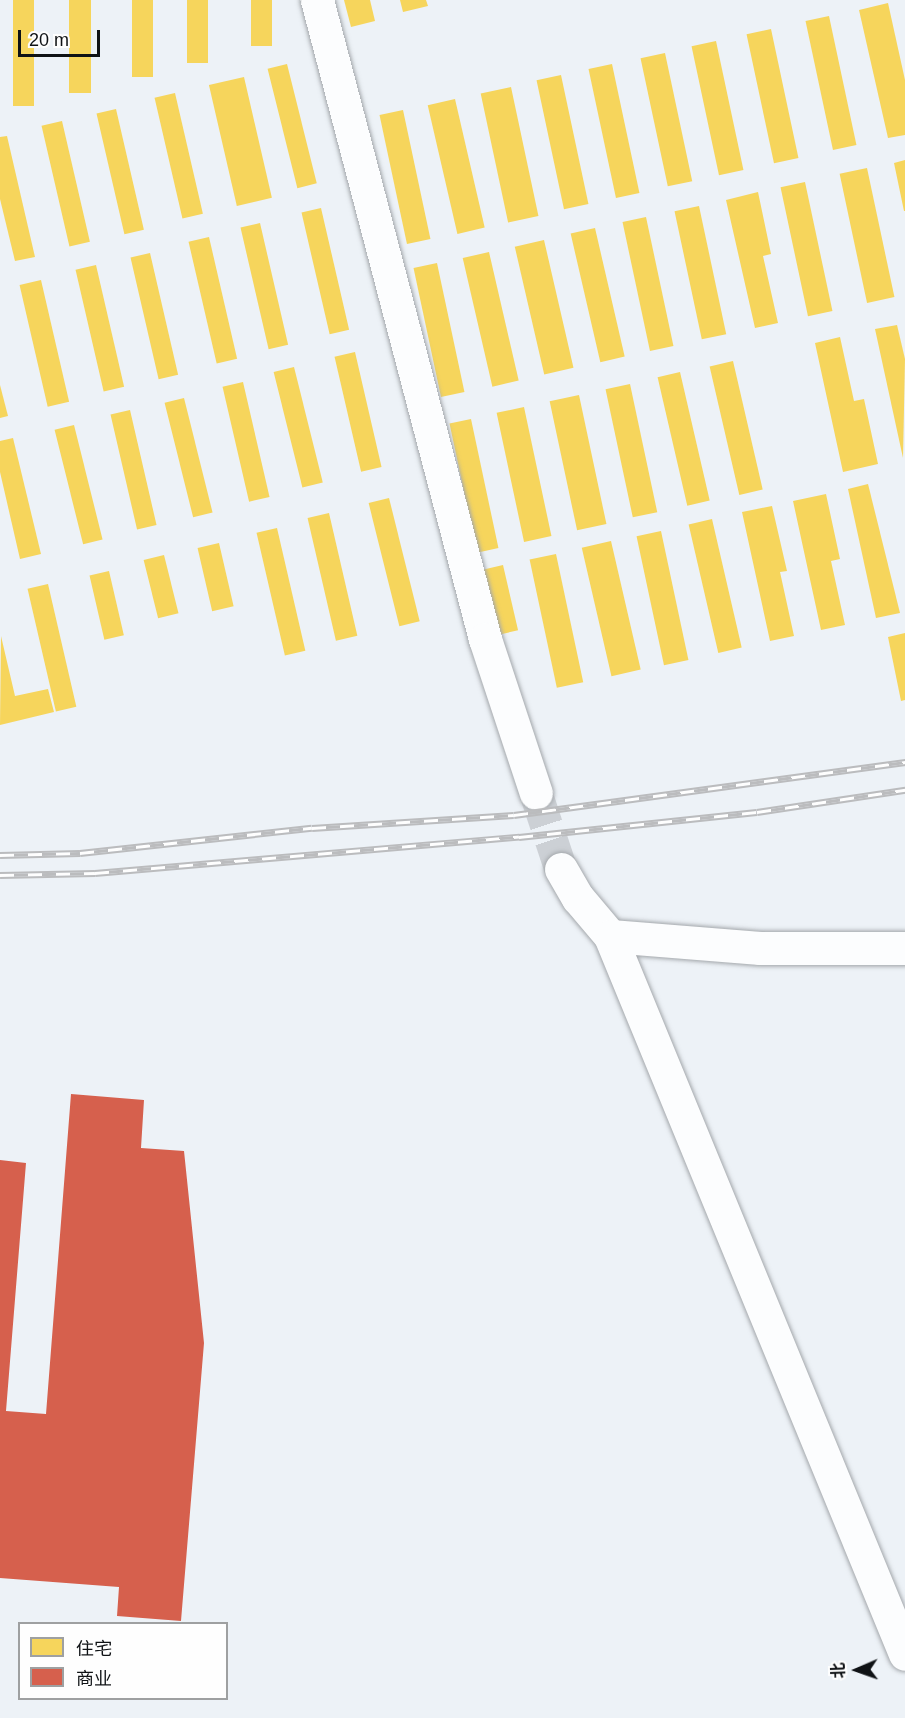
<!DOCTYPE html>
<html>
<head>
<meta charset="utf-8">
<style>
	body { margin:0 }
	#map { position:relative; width:905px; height:1718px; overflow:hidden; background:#edf2f7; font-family:Arial,"Noto Sans SC",sans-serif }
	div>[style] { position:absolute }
	.homes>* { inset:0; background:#f6d55c; transform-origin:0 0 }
	.shops>* { inset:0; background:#d6604d }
	.minor-tunnel>* { height:33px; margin-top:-16.5px; transform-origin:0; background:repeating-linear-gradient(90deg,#ccd0d5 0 33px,transparent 0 49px) }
	.roads { filter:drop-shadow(0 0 2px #a4a8ac) drop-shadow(0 0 2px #a4a8ac) }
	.minor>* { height:33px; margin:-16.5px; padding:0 16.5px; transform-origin:16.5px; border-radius:16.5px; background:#fcfdfe }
	.rail>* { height:7px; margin-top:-3.5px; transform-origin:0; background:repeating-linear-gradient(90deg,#fefefe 0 14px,#bbbcbe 0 28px); box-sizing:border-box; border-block:2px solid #bbbcbe }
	span { translate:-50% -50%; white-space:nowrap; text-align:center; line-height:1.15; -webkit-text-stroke:6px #fefefe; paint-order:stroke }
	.legend { position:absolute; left:18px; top:1622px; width:210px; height:78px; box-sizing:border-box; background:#fefefe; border:2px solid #9ea0a1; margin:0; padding:8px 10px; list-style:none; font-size:18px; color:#0f1215 }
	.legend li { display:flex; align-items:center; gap:12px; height:30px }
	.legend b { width:30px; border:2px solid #9ea0a1 }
	.north { position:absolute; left:827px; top:1640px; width:60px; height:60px; -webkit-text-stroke:4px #fefefe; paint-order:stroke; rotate:268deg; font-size:16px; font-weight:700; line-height:24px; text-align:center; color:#0f1215 }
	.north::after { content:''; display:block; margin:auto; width:21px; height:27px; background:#0f1215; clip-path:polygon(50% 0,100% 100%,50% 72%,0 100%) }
	.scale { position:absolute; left:18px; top:30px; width:82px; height:27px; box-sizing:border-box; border:3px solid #0f1215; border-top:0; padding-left:8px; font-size:18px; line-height:21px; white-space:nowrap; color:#0f1215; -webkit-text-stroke:4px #fefefe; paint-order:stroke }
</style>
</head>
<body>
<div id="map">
	<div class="homes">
		<div style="left:13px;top:0;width:21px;height:106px"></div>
		<div style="left:69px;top:0;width:22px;height:93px"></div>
		<div style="left:132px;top:0;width:21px;height:77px"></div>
		<div style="left:187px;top:0;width:21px;height:63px"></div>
		<div style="left:251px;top:0;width:21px;height:46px"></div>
		<div style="clip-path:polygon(344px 0,370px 0,375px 21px,351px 27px)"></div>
		<div style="clip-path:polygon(400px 0,426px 0,428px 6px,403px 12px)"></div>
		<div style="clip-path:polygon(888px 3px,905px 80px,905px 135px,888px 138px,859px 10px)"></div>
		<div style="left:829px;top:16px;width:132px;height:24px;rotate:78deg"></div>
		<div style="left:771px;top:29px;width:132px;height:25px;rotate:78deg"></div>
		<div style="left:716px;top:41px;width:132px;height:25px;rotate:78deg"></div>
		<div style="left:665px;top:53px;width:131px;height:25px;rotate:78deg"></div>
		<div style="left:287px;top:64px;width:123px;height:20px;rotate:76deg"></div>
		<div style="left:612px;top:64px;width:132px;height:24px;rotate:78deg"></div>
		<div style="left:561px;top:75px;width:132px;height:25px;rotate:78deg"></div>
		<div style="left:244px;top:77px;width:124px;height:36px;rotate:77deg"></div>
		<div style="left:511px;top:87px;width:132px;height:31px;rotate:78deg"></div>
		<div style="left:175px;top:93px;width:124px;height:21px;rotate:77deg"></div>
		<div style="left:455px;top:99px;width:132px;height:28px;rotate:77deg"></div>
		<div style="left:116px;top:109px;width:124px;height:20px;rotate:77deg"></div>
		<div style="left:403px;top:110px;width:132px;height:24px;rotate:78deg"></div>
		<div style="left:62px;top:121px;width:124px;height:21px;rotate:77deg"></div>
		<div style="clip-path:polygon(7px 136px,35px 257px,15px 261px,0 199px,0 137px)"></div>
		<div style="clip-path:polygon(905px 160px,905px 211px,904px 211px,894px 163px)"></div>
		<div style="left:867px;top:168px;width:132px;height:28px;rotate:78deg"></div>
		<div style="left:805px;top:182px;width:132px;height:25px;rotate:78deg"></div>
		<div style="clip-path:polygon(758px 192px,771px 254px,763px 256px,778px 323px,755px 328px,726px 200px)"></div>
		<div style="left:699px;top:206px;width:131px;height:25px;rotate:78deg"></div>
		<div style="left:321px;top:208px;width:125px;height:20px;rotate:77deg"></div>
		<div style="left:646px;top:217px;width:132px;height:24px;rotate:78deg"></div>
		<div style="left:260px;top:223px;width:125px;height:20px;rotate:77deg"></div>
		<div style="left:595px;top:228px;width:132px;height:25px;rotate:77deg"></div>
		<div style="left:209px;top:237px;width:125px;height:21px;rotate:77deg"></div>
		<div style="left:544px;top:240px;width:131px;height:30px;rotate:77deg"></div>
		<div style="left:489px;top:252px;width:132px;height:27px;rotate:77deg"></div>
		<div style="left:150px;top:253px;width:125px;height:20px;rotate:77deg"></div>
		<div style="left:437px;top:263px;width:132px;height:24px;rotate:78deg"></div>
		<div style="left:96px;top:265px;width:125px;height:21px;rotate:77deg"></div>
		<div style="left:41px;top:280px;width:125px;height:22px;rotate:77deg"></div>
		<div style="clip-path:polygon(897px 325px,905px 359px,903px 458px,875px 329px)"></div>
		<div style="clip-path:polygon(840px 337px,854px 401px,864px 399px,878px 464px,843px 472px,815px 343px)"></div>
		<div style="left:355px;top:352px;width:118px;height:21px;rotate:77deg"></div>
		<div style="left:733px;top:361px;width:132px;height:24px;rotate:77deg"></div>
		<div style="left:294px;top:367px;width:119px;height:21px;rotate:76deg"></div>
		<div style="left:680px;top:372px;width:132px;height:23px;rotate:77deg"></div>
		<div style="left:243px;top:382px;width:118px;height:21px;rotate:77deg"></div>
		<div style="left:630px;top:384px;width:131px;height:25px;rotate:78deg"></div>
		<div style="clip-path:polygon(0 385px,8px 416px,0 418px)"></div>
		<div style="left:579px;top:395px;width:132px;height:30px;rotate:78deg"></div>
		<div style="left:184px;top:398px;width:118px;height:20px;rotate:76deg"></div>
		<div style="left:524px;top:407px;width:132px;height:28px;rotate:78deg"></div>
		<div style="left:130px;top:410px;width:118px;height:20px;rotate:77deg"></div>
		<div style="left:471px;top:419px;width:132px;height:22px;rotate:78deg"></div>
		<div style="left:74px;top:425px;width:118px;height:20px;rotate:76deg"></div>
		<div style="clip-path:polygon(13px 438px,41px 554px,20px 559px,0 472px,0 441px)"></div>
		<div style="clip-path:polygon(868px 484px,900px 613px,876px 618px,848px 489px)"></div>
		<div style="clip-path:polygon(826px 494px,840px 559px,831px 561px,845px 625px,821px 630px,793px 501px)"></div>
		<div style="left:389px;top:498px;width:127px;height:21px;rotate:76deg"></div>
		<div style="clip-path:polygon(772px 506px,787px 571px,780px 572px,794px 636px,770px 641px,742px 512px)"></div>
		<div style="left:329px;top:513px;width:126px;height:22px;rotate:77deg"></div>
		<div style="left:712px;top:519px;width:132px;height:24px;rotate:77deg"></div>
		<div style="left:277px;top:528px;width:126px;height:21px;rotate:77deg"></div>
		<div style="left:661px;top:531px;width:132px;height:25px;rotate:78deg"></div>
		<div style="left:611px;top:541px;width:132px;height:30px;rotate:77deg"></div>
		<div style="left:219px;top:543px;width:65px;height:22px;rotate:77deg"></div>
		<div style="left:556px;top:554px;width:131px;height:27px;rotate:78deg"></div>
		<div style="left:164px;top:555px;width:60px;height:21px;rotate:76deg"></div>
		<div style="left:503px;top:565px;width:67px;height:23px;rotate:77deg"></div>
		<div style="left:109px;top:571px;width:66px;height:20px;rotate:77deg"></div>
		<div style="left:48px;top:584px;width:126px;height:21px;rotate:77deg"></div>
		<div style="clip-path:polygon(905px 633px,905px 700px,901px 701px,888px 637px)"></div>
		<div style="clip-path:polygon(1px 636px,15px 696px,48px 689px,54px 712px,0 725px)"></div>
	</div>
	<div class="shops">
		<div style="clip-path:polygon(71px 1094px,144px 1100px,141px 1148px,184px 1151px,204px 1343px,181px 1621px,117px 1616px,119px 1587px,0 1578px,0 1160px,26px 1163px,6px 1411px,46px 1414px)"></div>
	</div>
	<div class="minor-tunnel">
		<div style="left:536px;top:793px;width:80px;rotate:71.8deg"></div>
	</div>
	<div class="roads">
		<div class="minor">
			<div style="left:317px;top:0;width:661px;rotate:75.27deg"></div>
			<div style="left:485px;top:639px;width:162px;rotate:71.7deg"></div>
			<div style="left:561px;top:869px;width:34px;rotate:60deg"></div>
			<div style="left:578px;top:898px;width:50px;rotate:49.9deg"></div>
			<div style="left:905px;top:948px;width:145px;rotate:180deg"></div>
			<div style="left:760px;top:948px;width:150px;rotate:-175.4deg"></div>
			<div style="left:610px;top:936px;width:776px;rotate:67.66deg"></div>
		</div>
	</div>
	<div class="rail">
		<div style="left:0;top:855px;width:80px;rotate:-1.4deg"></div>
		<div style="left:80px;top:853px;width:233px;rotate:-6.2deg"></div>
		<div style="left:312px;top:828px;width:202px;rotate:-3.7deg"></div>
		<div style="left:514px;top:815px;width:395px;rotate:-7.7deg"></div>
		<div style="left:0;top:875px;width:95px;rotate:-1.2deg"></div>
		<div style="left:95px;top:873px;width:426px;rotate:-4.9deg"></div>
		<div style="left:519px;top:837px;width:239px;rotate:-6deg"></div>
		<div style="left:757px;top:812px;width:150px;rotate:-8.5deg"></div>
	</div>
	<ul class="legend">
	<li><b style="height:16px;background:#f6d55c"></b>住宅</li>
	<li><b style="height:16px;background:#d6604d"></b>商业</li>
	</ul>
	<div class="north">北</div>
	<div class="scale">20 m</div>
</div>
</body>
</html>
